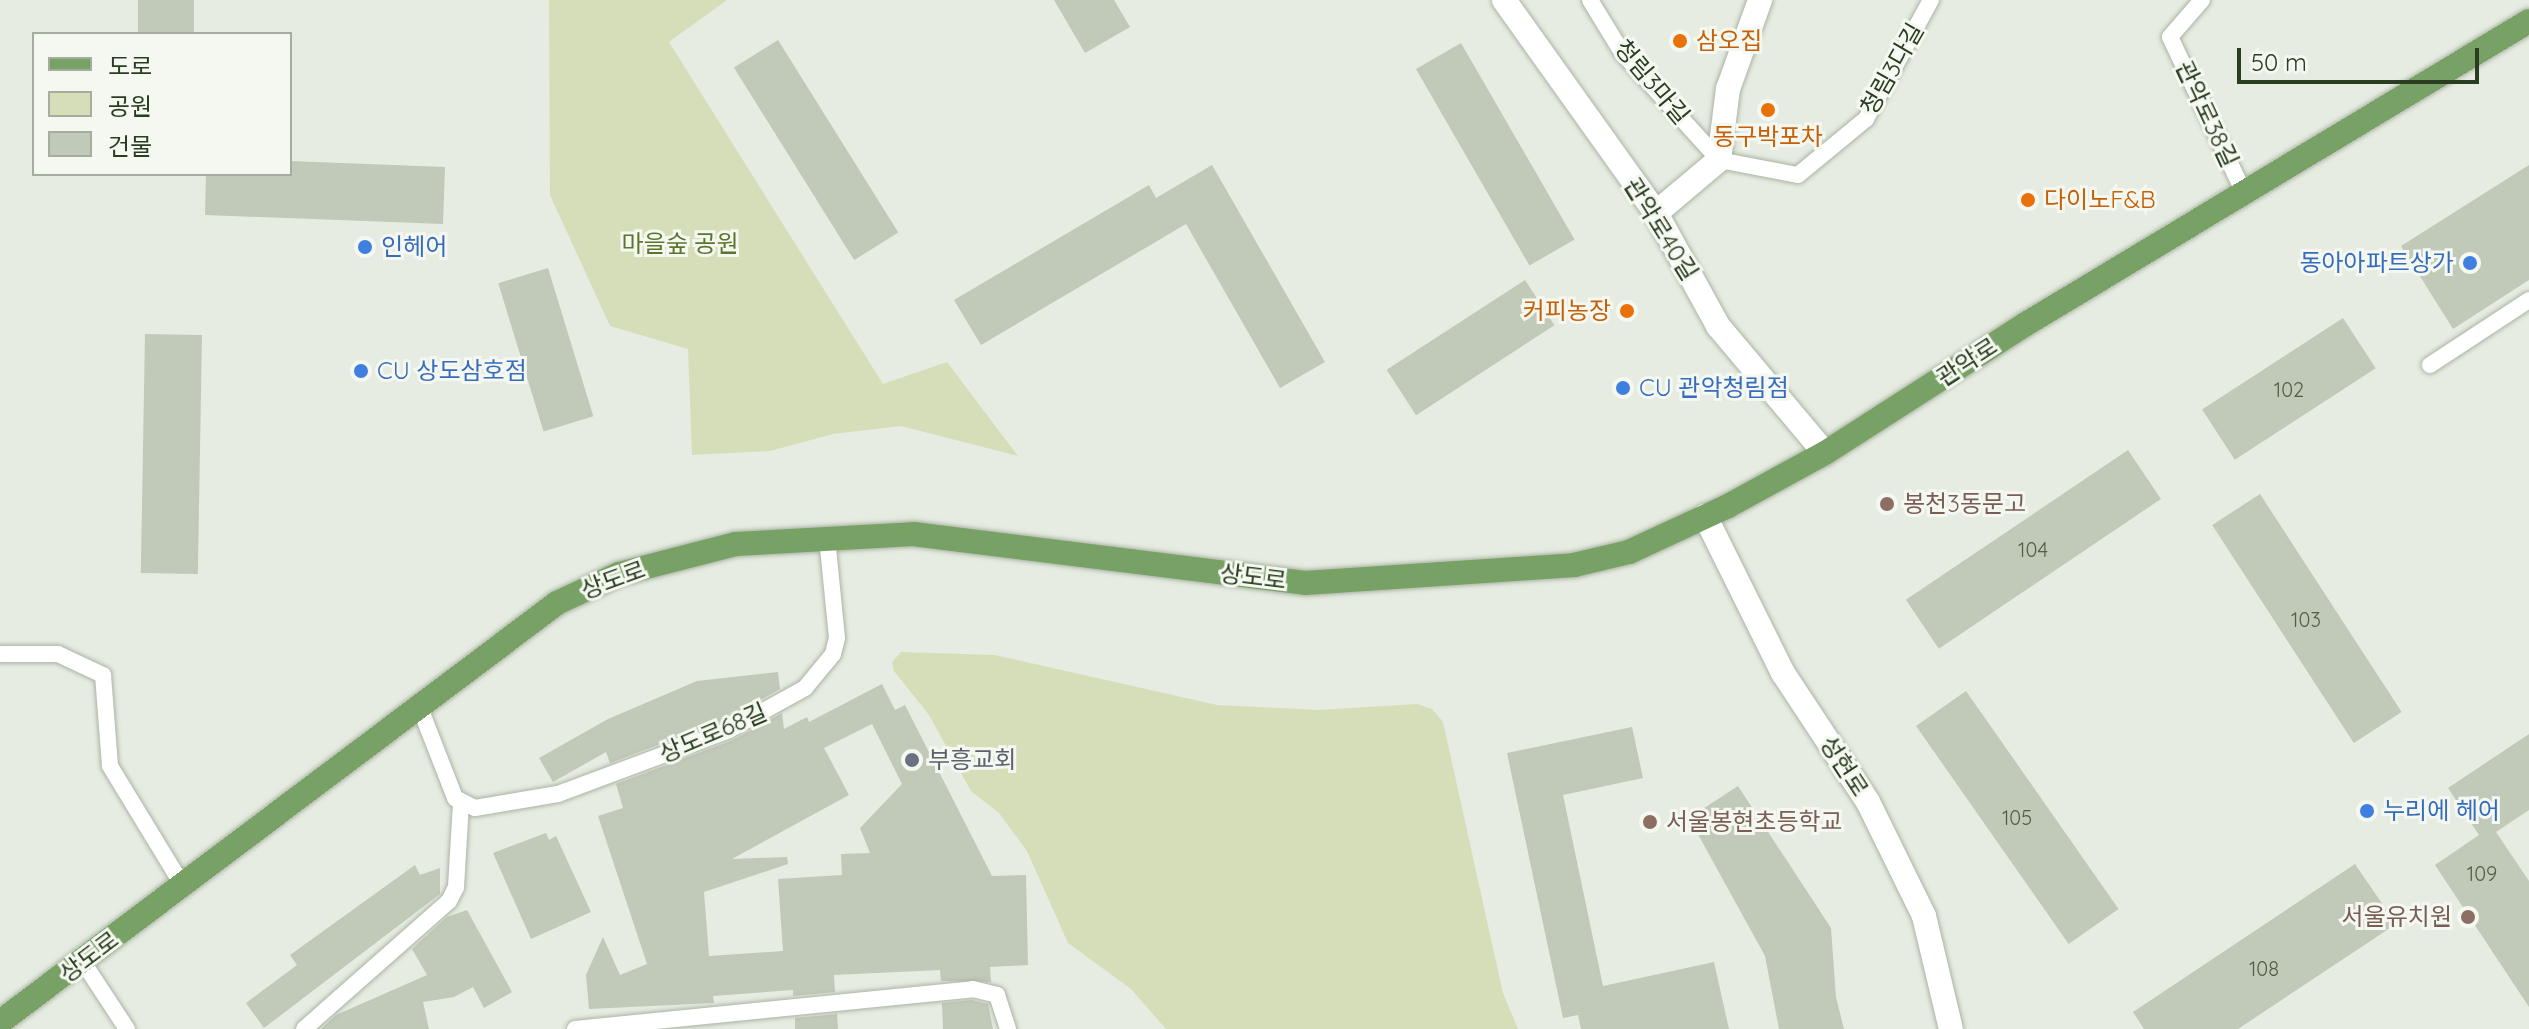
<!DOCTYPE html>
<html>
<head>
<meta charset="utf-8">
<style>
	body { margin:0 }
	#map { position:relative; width:2529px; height:1029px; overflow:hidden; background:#e6ece1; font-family:Quicksand,"Noto Sans KR",sans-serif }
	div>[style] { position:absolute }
	.green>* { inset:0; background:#d6ddb9 }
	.building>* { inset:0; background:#c1c9b9; transform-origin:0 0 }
	.roads { filter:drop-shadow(0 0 2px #aab4a4) drop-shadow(0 0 2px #aab4a4) }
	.service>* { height:16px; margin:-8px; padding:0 8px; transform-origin:8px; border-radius:8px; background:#fff }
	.minor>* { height:24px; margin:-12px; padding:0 12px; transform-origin:12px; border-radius:12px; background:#fff }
	.tertiary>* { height:24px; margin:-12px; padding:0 12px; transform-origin:12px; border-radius:12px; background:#fff }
	.primary>* { height:24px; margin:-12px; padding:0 12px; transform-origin:12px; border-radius:12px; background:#78a265 }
	.dots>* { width:22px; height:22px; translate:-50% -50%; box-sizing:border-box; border:4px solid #f5f8f1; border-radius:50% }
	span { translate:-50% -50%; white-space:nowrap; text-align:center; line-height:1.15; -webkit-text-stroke:6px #f5f8f1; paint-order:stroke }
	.number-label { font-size:20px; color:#506047 }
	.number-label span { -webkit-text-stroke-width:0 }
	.food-label { font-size:24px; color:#c56008 }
	.left { translate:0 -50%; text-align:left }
	.right { translate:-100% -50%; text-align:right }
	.street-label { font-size:24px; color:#2a3d21 }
	.park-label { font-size:24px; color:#5c742b }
	.shop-label { font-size:24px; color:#366cbe }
	.education-label { font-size:24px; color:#785e54 }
	.worship-label { font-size:24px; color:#5b616d }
	.legend { position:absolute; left:32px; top:32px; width:260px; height:144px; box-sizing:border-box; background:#f5f8f1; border:2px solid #a4ad9e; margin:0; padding:10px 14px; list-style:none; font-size:24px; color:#2a3d21 }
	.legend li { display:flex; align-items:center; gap:16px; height:40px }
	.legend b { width:40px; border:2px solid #a4ad9e }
	.scale { position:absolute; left:2237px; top:48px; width:242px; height:36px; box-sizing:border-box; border:4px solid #2a3d21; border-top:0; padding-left:10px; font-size:24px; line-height:28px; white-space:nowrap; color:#2a3d21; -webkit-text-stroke:6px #f5f8f1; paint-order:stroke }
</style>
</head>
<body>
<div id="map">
	<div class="green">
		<div style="clip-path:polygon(549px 0,727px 0,669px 42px,883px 384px,947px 362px,1018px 456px,901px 426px,833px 434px,770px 451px,692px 455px,688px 349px,610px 326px,550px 195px)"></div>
		<div style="clip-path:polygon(901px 652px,995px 655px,1217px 705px,1319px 710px,1417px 704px,1432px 709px,1443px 722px,1503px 993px,1518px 1029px,1166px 1029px,1131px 989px,1068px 943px,1027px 851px,999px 813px,971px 791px,929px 715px,894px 671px,892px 662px)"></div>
	</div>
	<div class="building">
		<div style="left:138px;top:0;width:56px;height:34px"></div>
		<div style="clip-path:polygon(1054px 0,1114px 0,1130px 27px,1085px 53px)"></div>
		<div style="left:778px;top:40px;width:227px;height:52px;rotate:58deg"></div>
		<div style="left:1461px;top:43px;width:227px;height:52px;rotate:60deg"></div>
		<div style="clip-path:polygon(290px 161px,445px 167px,443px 224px,205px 215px,206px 174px,290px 174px)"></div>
		<div style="clip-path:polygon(1212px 165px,1325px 362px,1280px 388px,1186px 224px,981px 345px,954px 300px,1149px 185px,1156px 198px)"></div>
		<div style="clip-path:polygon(2529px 165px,2529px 280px,2453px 329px,2401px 246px)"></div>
		<div style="left:548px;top:268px;width:155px;height:52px;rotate:73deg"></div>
		<div style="left:1525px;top:280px;width:54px;height:165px;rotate:57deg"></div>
		<div style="left:2343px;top:318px;width:60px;height:168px;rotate:57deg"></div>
		<div style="left:145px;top:334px;width:57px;height:239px;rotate:1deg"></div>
		<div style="left:2128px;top:450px;width:59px;height:268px;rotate:56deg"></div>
		<div style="left:2260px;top:494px;width:260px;height:57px;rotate:57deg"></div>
		<div style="clip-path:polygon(778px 672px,780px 689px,724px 720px,610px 763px,606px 752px,553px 782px,539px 758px,608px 719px,697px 681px)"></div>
		<div style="clip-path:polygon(evenodd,882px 684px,895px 710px,905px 705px,992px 876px,1026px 875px,1028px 965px,990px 967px,991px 982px,941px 981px,940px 970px,834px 975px,835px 992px,793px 996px,793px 990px,713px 996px,714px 1003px,589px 1009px,586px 975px,603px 937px,620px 975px,647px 964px,598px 816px,623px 808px,616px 784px,733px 740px,782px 713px,784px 729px,807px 717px,809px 722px,882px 684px,872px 724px,902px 784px,860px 828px,870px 853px,841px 854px,842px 875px,778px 879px,783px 951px,709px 956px,704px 892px,788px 864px,787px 857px,732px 859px,849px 795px,824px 748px,872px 724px)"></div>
		<div style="left:1966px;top:691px;width:266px;height:61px;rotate:55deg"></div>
		<div style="clip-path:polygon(1632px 727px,1643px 778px,1563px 795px,1603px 986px,1714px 962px,1729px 1029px,1581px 1029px,1578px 1015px,1563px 1018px,1507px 753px)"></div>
		<div style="clip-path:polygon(2529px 734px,2529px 810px,2496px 832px,2529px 881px,2529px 1007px,2435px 865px,2479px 835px,2448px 788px)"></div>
		<div style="clip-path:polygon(1738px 786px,1831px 928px,1836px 997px,1844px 1029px,1779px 1029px,1765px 956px,1689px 818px)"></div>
		<div style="clip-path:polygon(546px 833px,549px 840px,556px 836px,591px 912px,531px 939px,493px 853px)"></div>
		<div style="clip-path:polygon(2355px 864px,2396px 924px,2238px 1029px,2144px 1029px,2133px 1012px)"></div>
		<div style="clip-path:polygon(415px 865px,420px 875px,440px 868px,440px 894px,264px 1028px,246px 1003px,297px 965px,290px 955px)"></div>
		<div style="clip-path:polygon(467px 910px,512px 992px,484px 1008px,473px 987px,454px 997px,423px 1002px,429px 1029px,321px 1029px,336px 1015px,427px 975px,412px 949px,447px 917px)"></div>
		<div style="clip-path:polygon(972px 1000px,988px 1004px,993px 1029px,943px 1029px,942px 1003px)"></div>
		<div style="clip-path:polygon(837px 1014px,838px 1029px,795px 1029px,795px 1018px)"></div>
	</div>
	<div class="roads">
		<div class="service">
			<div style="left:1590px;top:0;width:63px;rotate:58.6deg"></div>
			<div style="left:1623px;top:54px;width:143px;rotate:47.8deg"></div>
			<div style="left:1719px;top:160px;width:80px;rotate:10.8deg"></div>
			<div style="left:1798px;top:175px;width:88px;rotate:-39.5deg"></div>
			<div style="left:1866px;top:119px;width:136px;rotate:-61.4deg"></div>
			<div style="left:2202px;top:0;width:49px;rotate:130.9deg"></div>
			<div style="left:2170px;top:37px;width:173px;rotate:64.6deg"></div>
			<div style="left:2430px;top:365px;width:118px;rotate:-33.3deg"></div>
			<div style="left:0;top:654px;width:58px"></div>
			<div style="left:58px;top:654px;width:50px;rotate:25deg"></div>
			<div style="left:103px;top:675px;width:91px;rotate:85.6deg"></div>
			<div style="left:110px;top:766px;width:140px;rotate:58.7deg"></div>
			<div style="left:420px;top:708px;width:97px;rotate:68.7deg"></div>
			<div style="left:455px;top:798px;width:22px;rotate:27deg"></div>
			<div style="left:475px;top:808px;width:84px;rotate:-9.6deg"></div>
			<div style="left:558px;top:794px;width:183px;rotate:-20.5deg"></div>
			<div style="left:729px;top:730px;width:87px;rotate:-28.9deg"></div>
			<div style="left:805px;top:688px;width:44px;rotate:-50.5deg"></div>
			<div style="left:833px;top:654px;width:16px;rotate:-76deg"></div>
			<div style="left:837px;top:638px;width:101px;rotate:-95.7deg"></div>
			<div style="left:83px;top:962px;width:80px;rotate:56.7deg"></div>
			<div style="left:304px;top:1029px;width:193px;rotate:-41.4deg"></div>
			<div style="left:449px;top:901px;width:16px;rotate:-63deg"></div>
			<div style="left:456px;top:887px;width:83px;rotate:-86.6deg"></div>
			<div style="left:575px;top:1029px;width:400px;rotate:-5.7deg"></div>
			<div style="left:973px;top:989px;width:25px;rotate:14deg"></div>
			<div style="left:997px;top:995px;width:36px;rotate:72deg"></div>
		</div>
		<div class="minor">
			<div style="left:1656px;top:213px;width:82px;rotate:-40.1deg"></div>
			<div style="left:1719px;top:160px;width:72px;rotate:-82.8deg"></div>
			<div style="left:1728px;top:89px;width:95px;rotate:-70.2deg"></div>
		</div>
		<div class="tertiary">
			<div style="left:1504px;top:0;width:262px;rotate:54.5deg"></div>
			<div style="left:1656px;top:213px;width:129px;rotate:61.2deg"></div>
			<div style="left:1718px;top:326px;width:166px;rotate:49.9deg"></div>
			<div style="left:1705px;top:516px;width:175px;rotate:63.6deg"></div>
			<div style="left:1783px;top:673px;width:154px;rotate:56.6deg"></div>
			<div style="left:1868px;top:802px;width:127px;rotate:63.8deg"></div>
			<div style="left:1924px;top:916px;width:116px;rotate:76.6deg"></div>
		</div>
		<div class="primary">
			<div style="left:0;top:1022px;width:697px;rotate:-36.95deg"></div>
			<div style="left:557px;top:603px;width:68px;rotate:-25.1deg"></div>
			<div style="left:619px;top:574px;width:121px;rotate:-14.4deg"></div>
			<div style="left:736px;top:544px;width:177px;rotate:-3.2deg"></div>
			<div style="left:913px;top:534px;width:395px;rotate:7.1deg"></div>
			<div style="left:1305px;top:583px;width:270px;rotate:-3.8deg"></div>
			<div style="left:1574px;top:565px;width:57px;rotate:-13.3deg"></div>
			<div style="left:1629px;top:552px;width:109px;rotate:-24.9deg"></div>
			<div style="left:1728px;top:506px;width:111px;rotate:-28.7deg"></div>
			<div style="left:1825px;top:453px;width:239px;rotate:-32.7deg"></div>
			<div style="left:2026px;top:324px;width:587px;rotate:-31.06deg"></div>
		</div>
	</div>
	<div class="dots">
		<div style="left:1680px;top:41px;background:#e8710a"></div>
		<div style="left:1768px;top:110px;background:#e8710a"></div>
		<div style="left:2028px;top:200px;background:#e8710a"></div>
		<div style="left:365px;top:247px;background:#3f7fe0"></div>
		<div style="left:2470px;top:263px;background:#3f7fe0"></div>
		<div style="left:1627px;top:311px;background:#e8710a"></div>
		<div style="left:361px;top:371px;background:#3f7fe0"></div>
		<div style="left:1623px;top:388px;background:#3f7fe0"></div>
		<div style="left:1887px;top:504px;background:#8d6e63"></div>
		<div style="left:912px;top:760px;background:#6b7280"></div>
		<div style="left:2367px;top:811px;background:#3f7fe0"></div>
		<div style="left:1650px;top:822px;background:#8d6e63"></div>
		<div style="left:2468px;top:917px;background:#8d6e63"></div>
	</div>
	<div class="number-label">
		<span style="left:2289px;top:389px">102</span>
		<span style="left:2033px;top:549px">104</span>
		<span style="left:2306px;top:619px">103</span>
		<span style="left:2017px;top:817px">105</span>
		<span style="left:2482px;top:873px">109</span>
		<span style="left:2264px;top:968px">108</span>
	</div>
	<div class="food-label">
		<span class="left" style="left:1696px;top:41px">삼오집</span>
		<span style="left:1768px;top:137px">동구박포차</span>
		<span class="left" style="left:2044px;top:200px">다이노F&amp;B</span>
		<span class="right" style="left:1611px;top:311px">커피농장</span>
	</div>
	<div class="street-label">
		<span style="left:1892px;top:69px;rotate:-60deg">청림3다길</span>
		<span style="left:1652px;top:82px;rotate:50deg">청림3마길</span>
		<span style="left:2207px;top:114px;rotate:65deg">관악로38길</span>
		<span style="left:1661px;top:229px;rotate:58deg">관악로40길</span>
		<span style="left:1967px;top:362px;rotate:-33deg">관악로</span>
		<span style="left:1253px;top:577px;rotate:7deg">상도로</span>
		<span style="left:613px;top:580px;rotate:-20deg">상도로</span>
		<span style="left:713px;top:733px;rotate:-23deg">상도로68길</span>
		<span style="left:1844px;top:766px;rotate:57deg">성현로</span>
		<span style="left:89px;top:957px;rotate:-37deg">상도로</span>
	</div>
	<div class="park-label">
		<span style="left:680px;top:244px">마을숲 공원</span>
	</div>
	<div class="shop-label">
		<span class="left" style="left:381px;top:247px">인헤어</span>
		<span class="right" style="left:2454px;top:263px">동아아파트상가</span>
		<span class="left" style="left:377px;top:371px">CU 상도삼호점</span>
		<span class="left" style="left:1639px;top:388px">CU 관악청림점</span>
		<span class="left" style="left:2383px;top:811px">누리에 헤어</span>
	</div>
	<div class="education-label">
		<span class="left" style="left:1903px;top:504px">봉천3동문고</span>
		<span class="left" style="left:1666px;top:822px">서울봉현초등학교</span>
		<span class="right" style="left:2452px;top:917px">서울유치원</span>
	</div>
	<div class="worship-label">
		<span class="left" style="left:928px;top:760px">부흥교회</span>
	</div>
	<ul class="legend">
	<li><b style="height:10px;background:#78a265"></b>도로</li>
	<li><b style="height:22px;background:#d6ddb9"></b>공원</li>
	<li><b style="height:22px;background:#c1c9b9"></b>건물</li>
	</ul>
	<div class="scale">50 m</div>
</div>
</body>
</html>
